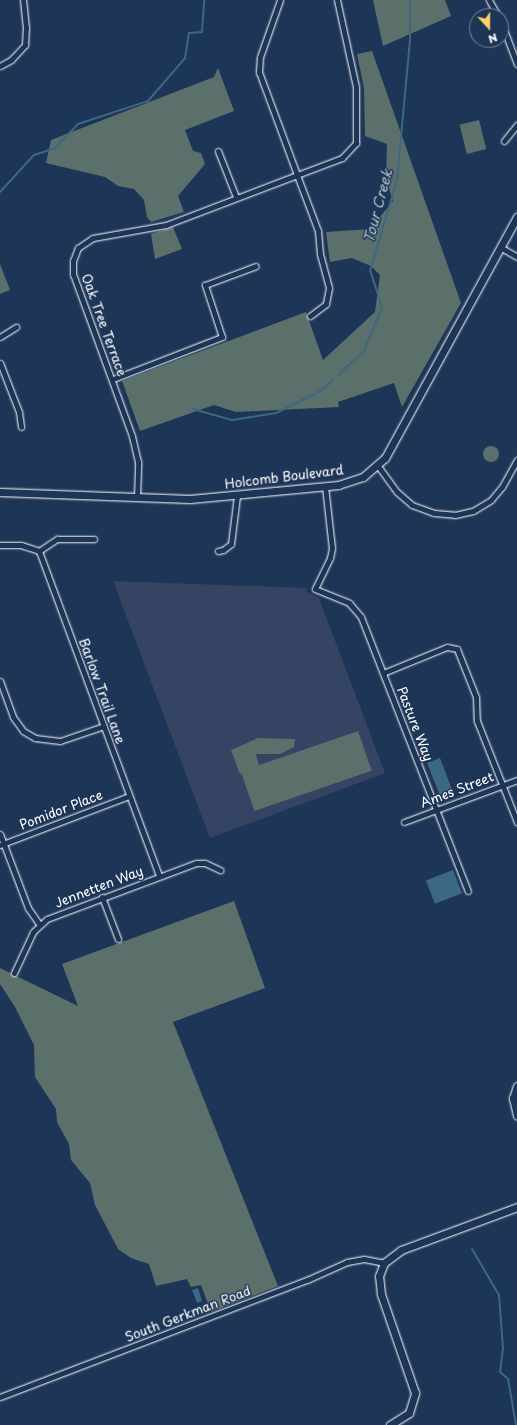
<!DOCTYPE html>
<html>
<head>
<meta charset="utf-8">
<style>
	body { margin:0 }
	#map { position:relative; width:517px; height:1425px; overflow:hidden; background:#1d3557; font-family:"Playpen Sans",sans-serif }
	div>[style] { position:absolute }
	.built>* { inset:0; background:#344462 }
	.green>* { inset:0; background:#5c706b; transform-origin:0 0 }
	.round { border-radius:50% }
	.water>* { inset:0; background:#3d6883; transform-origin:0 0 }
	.stream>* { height:2px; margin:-1px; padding:0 1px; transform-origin:1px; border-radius:1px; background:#3d6883 }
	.roads { filter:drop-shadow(0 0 1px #fff) drop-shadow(0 0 1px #fff) }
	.street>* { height:5px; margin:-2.5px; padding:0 2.5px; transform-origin:2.5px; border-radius:2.5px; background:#1d3557 }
	.secondary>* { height:7px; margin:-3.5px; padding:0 3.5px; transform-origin:3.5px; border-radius:3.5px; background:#1d3557 }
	span { translate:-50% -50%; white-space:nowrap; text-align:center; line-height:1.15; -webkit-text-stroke:3px #1d3557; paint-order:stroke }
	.street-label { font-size:13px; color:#fff }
	.water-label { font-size:14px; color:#b1c3cd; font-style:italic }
	.north { position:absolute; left:469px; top:8px; width:40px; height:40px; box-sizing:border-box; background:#1d3557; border:1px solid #77869a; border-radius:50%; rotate:159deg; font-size:11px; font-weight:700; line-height:16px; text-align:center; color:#fff }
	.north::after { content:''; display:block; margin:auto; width:14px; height:18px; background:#ffd166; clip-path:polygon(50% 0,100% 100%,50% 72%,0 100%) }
</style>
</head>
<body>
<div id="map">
	<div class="built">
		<div style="clip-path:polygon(113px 581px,307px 588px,306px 591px,319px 598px,385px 773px,210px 838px)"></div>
	</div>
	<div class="green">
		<div style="clip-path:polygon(373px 0,445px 0,451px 16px,383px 46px)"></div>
		<div style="clip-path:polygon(372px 51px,461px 303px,402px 407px,394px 383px,338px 402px,339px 407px,236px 412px,214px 405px,140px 431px,122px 381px,306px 312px,323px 360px,375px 312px,380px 275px,371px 266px,352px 258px,330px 262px,326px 232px,370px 229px,393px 201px,386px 179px,387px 144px,365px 136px,364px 88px,357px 54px)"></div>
		<div style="clip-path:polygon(218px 68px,234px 111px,185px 130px,193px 151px,201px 153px,205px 164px,178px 196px,184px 212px,151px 222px,147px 217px,144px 200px,134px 189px,118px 186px,105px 177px,46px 163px,51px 140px,214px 77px)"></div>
		<div style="left:479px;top:120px;width:30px;height:20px;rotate:76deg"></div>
		<div style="clip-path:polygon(173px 227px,182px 249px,155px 259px,151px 234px)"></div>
		<div style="clip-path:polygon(0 264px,10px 290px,0 294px)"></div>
		<div class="round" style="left:483px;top:446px;width:16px;height:16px"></div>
		<div style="left:358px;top:731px;width:42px;height:124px;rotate:71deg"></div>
		<div style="clip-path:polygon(258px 738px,295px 739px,294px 747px,280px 754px,256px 754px,259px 766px,240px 774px,231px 750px)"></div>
		<div style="clip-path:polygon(234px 901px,265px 988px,173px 1022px,278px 1286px,211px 1312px,201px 1285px,191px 1287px,187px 1279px,156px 1286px,149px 1264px,131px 1258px,118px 1249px,95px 1205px,90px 1183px,71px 1160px,69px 1144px,57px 1122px,56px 1109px,35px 1077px,34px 1045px,15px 1007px,0 984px,0 968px,78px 1006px,62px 964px)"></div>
	</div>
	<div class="water">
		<div style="clip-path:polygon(440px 758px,454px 795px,444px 799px,440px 796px,427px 763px)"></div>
		<div style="left:453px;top:870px;width:25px;height:29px;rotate:69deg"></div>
		<div style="clip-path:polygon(198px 1288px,202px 1301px,197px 1303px,192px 1290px)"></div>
	</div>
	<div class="stream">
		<div style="left:0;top:192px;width:50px;rotate:-47.4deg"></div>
		<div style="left:34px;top:155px;width:22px;rotate:-18deg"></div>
		<div style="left:55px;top:148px;width:33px;rotate:-46deg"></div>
		<div style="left:78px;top:124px;width:74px;rotate:-18.2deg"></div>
		<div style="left:148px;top:101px;width:57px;rotate:-49.3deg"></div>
		<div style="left:185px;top:58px;width:25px;rotate:-81deg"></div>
		<div style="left:189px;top:33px;width:13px;rotate:-4deg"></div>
		<div style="left:202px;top:32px;width:32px;rotate:-86deg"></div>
		<div style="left:338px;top:375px;width:35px;rotate:-43deg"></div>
		<div style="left:364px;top:351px;width:48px;rotate:-67.8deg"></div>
		<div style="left:382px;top:307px;width:38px;rotate:-108deg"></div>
		<div style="left:370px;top:271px;width:95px;rotate:-73.5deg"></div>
		<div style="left:397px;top:180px;width:142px;rotate:-84.7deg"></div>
		<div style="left:410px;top:39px;width:39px;rotate:-90deg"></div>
		<div style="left:193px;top:409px;width:41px;rotate:15.8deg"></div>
		<div style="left:232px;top:420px;width:45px;rotate:-9deg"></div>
		<div style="left:276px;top:413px;width:54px;rotate:-26.6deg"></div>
		<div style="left:324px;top:389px;width:13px;rotate:-45deg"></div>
		<div style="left:472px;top:1249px;width:53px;rotate:59.6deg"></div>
		<div style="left:499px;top:1295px;width:53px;rotate:85.7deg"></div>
		<div style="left:503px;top:1348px;width:24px;rotate:97deg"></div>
		<div style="left:500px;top:1372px;width:11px;rotate:41deg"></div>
		<div style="left:508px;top:1379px;width:47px;rotate:80.1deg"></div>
	</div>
	<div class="roads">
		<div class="street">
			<div style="left:280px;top:0;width:60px;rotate:109.3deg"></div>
			<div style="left:260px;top:57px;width:15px;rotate:94deg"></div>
			<div style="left:259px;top:72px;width:110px;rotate:69.7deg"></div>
			<div style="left:297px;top:175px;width:48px;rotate:-20.7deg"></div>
			<div style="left:342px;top:158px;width:21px;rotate:-47deg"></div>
			<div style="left:356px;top:143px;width:56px;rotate:-90deg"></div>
			<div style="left:356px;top:87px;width:89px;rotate:-102.3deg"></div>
			<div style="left:489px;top:0;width:18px;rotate:61deg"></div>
			<div style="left:501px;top:22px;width:45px;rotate:69.1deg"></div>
			<div style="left:0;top:66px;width:13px;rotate:-29deg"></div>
			<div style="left:11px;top:60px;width:21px;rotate:-47deg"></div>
			<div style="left:25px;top:45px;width:17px;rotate:-87deg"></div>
			<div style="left:26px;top:28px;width:28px;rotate:-96deg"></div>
			<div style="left:504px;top:141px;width:21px;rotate:-51deg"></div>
			<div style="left:218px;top:151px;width:49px;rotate:68.6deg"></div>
			<div style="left:500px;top:247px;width:20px;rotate:30deg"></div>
			<div style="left:0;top:337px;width:19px;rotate:-32deg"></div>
			<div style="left:0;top:363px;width:53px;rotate:68.8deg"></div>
			<div style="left:19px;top:412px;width:15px;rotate:82deg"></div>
			<div style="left:113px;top:379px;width:117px;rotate:-21.1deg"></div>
			<div style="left:222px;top:337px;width:55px;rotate:-108.1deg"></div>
			<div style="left:205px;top:285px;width:54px;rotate:-20.4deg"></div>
			<div style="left:378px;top:466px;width:32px;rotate:54deg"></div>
			<div style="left:397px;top:492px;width:20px;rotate:41deg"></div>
			<div style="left:412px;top:505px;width:23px;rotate:20deg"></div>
			<div style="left:434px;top:513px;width:21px;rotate:5deg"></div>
			<div style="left:455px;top:515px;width:18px;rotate:-13deg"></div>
			<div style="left:473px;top:511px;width:21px;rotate:-31deg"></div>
			<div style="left:491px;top:500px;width:17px;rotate:-50deg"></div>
			<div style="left:502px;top:487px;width:31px;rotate:-61deg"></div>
			<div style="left:325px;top:486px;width:62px;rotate:83.6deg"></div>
			<div style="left:332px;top:548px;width:10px;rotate:101deg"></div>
			<div style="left:330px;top:558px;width:34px;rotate:116deg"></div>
			<div style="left:315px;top:589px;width:37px;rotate:22deg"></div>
			<div style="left:349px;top:603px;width:18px;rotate:49deg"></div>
			<div style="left:361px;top:617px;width:294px;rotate:68.7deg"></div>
			<div style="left:137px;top:497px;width:35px;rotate:-88deg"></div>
			<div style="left:138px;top:462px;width:27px;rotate:-103deg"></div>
			<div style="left:132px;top:436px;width:172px;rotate:-110deg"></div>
			<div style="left:73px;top:274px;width:13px;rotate:-90deg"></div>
			<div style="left:73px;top:261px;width:14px;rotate:-69deg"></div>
			<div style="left:78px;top:248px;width:18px;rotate:-34deg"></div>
			<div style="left:93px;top:238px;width:74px;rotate:-10.1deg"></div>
			<div style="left:166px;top:225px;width:140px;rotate:-20.9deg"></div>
			<div style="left:297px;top:175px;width:60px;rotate:69.4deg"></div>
			<div style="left:318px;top:231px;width:23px;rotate:85deg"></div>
			<div style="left:320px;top:254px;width:35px;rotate:75deg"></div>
			<div style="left:329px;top:288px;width:16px;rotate:101deg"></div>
			<div style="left:326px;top:304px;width:20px;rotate:143deg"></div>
			<div style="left:0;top:545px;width:21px"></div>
			<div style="left:21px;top:545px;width:19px;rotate:18deg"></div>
			<div style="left:39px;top:551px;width:346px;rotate:69.7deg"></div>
			<div style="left:39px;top:551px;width:22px;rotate:-34deg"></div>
			<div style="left:57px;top:539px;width:37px"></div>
			<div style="left:218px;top:551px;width:5px;rotate:-11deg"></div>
			<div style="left:223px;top:550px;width:10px;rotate:-37deg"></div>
			<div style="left:231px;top:544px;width:48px;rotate:-82.9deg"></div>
			<div style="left:383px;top:673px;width:69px;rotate:-22.1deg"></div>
			<div style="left:447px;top:647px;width:10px;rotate:11deg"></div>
			<div style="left:457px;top:649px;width:52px;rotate:68.4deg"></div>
			<div style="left:476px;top:697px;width:24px;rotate:88deg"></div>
			<div style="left:477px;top:721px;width:109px;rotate:68.4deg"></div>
			<div style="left:0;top:681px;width:38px;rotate:70deg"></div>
			<div style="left:13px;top:717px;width:17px;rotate:54deg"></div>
			<div style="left:23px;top:731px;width:14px;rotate:30deg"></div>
			<div style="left:35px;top:738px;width:25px;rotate:7deg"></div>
			<div style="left:60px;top:741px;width:46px;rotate:-18.8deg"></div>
			<div style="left:404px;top:822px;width:121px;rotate:-20.4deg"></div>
			<div style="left:0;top:834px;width:79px;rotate:69.3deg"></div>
			<div style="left:28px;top:908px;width:19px;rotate:55deg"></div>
			<div style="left:0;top:845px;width:138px;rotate:-20.8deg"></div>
			<div style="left:102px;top:897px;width:45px;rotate:69.1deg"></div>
			<div style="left:14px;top:973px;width:45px;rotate:-65.1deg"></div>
			<div style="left:33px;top:932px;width:19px;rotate:-43deg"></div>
			<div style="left:47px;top:919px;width:159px;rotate:-20.6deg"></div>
			<div style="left:196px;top:863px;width:9px"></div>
			<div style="left:205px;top:863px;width:17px;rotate:25deg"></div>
			<div style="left:0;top:1397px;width:329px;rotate:-20.9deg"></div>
			<div style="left:307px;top:1280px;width:44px;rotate:-24.2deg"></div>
			<div style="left:347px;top:1262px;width:17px;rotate:-10deg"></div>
			<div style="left:364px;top:1259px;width:20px;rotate:11deg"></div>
		</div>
		<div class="secondary">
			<div style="left:0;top:492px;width:190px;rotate:2.1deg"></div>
			<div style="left:190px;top:499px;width:149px;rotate:-5.4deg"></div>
			<div style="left:338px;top:485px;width:26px;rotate:-18deg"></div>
			<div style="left:363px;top:477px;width:29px;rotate:-41deg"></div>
			<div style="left:385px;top:458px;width:275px;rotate:-61.3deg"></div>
			<div style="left:517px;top:1086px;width:13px;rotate:108deg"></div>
			<div style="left:513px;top:1098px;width:18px;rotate:77deg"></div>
			<div style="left:390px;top:1425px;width:22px;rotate:-32deg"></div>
			<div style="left:409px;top:1413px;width:21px;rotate:-73deg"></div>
			<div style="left:415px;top:1393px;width:105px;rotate:-109deg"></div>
			<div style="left:381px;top:1294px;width:18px;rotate:-96deg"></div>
			<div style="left:379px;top:1276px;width:14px;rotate:-69deg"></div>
			<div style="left:384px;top:1263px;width:21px;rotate:-37deg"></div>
			<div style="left:401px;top:1250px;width:124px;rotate:-20.3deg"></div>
		</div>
	</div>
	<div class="street-label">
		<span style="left:104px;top:325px;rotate:70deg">Oak Tree Terrace</span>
		<span style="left:284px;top:477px;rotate:-7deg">Holcomb Boulevard</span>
		<span style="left:102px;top:691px;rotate:70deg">Barlow Trail Lane</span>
		<span style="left:415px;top:724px;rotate:69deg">Pasture Way</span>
		<span style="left:457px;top:790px;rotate:-21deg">Ames Street</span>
		<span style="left:61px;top:810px;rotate:-21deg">Pomidor Place</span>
		<span style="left:99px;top:887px;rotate:-21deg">Jennetten Way</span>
		<span style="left:188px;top:1314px;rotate:-21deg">South Gerkman Road</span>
	</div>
	<div class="water-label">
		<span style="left:378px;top:206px;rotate:-75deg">Tour Creek</span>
	</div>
	<div class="north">N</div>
</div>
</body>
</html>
